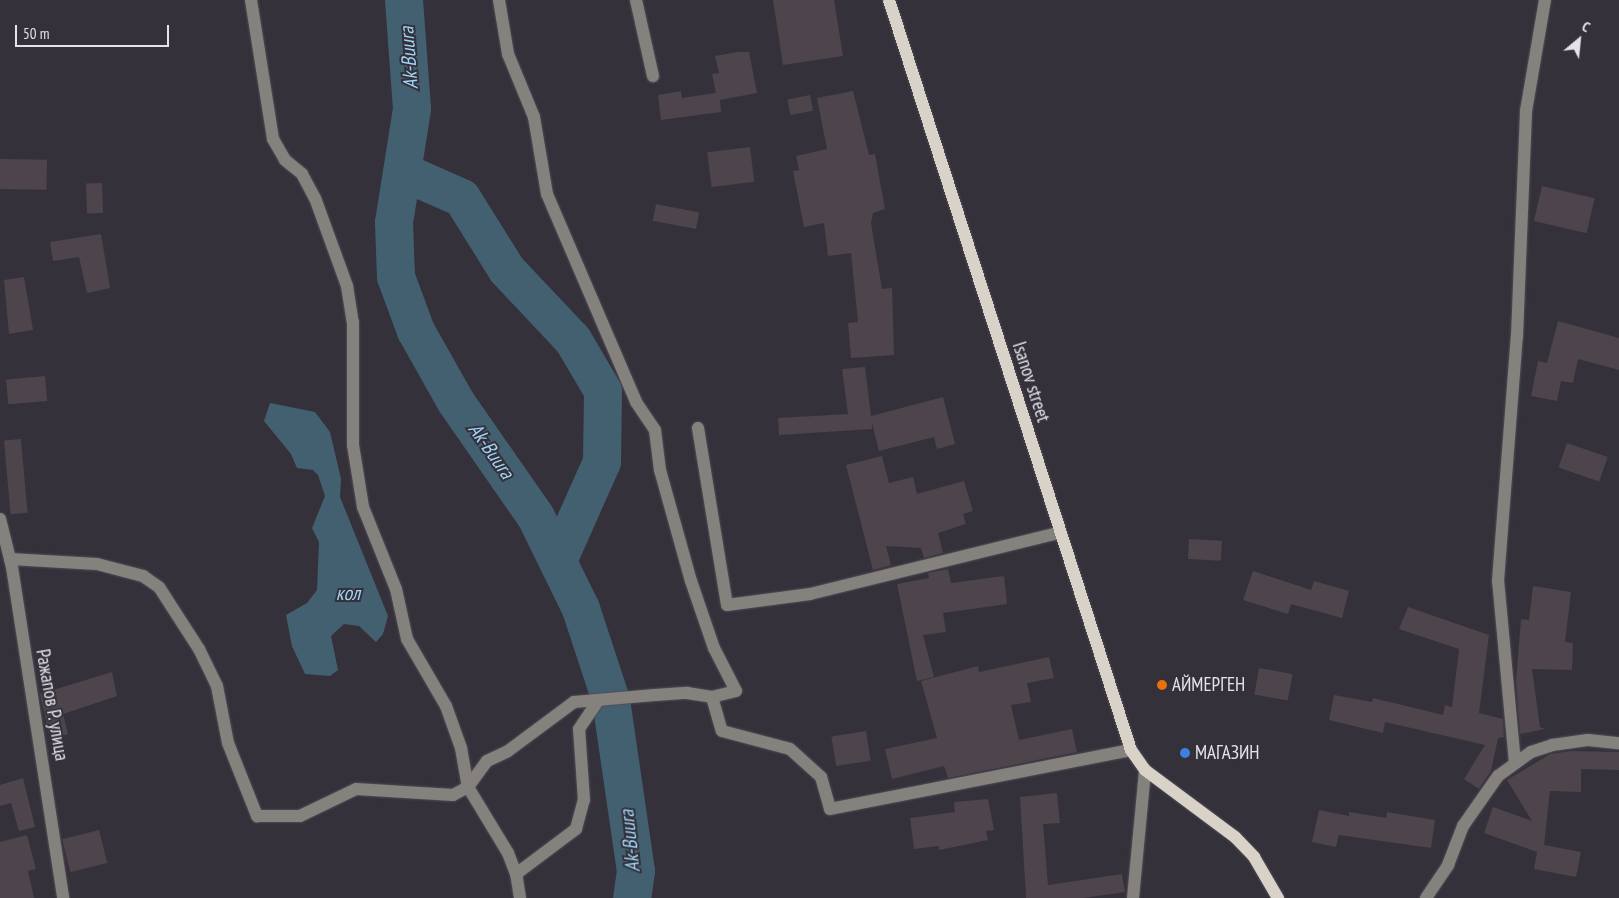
<!DOCTYPE html>
<html>
<head>
<meta charset="utf-8">
<style>
	body { margin:0 }
	#map { position:relative; width:1619px; height:898px; overflow:hidden; background:#34313b; font-family:"PT Sans Narrow",sans-serif }
	div>[style] { position:absolute }
	.water>* { inset:0; background:#436071 }
	.river>* { height:38px; margin:-19px; padding:0 19px; transform-origin:19px; border-radius:19px; background:#436071 }
	.building>* { inset:0; background:#4d444c; transform-origin:0 0 }
	.roads { filter:drop-shadow(0 0 1px #504d57) drop-shadow(0 0 1px #504d57) }
	.minor>* { height:12px; margin:-6px; padding:0 6px; transform-origin:6px; border-radius:6px; background:#85827d }
	.major>* { height:12px; margin:-6px; padding:0 6px; transform-origin:6px; border-radius:6px; background:#d8d2c8 }
	.dots>* { width:14px; height:14px; translate:-50% -50%; box-sizing:border-box; border:2px solid #34313b; border-radius:50% }
	span { translate:-50% -50%; white-space:nowrap; text-align:center; line-height:1.15; -webkit-text-stroke:4px #34313b; paint-order:stroke }
	.street-label { font-size:19px; color:#e5e3ea }
	.poi-label { font-size:19px; color:#e5e3ea }
	.left { translate:0 -50%; text-align:left }
	.water-label { font-size:20px; color:#9ed5f7; font-style:italic }
	.north { position:absolute; left:1554px; top:15px; width:50px; height:50px; -webkit-text-stroke:4px #34313b; paint-order:stroke; rotate:28deg; font-size:14px; font-weight:700; line-height:20px; text-align:center; color:#e5e3ea }
	.north::after { content:''; display:block; margin:auto; width:18px; height:22px; background:#e5e3ea; clip-path:polygon(50% 0,100% 100%,50% 72%,0 100%) }
	.scale { position:absolute; left:15px; top:25px; width:154px; height:22px; box-sizing:border-box; border:2px solid #e5e3ea; border-top:0; padding-left:6px; font-size:15px; line-height:18px; white-space:nowrap; color:#e5e3ea; -webkit-text-stroke:4px #34313b; paint-order:stroke }
</style>
</head>
<body>
<div id="map">
	<div class="water">
		<div style="clip-path:polygon(270px 403px,315px 412px,330px 432px,341px 479px,340px 497px,388px 616px,383px 634px,376px 642px,359px 626px,344px 624px,331px 636px,338px 670px,330px 676px,305px 674px,292px 646px,286px 615px,307px 603px,317px 590px,319px 542px,312px 528px,325px 496px,318px 475px,313px 470px,297px 468px,291px 454px,264px 421px)"></div>
	</div>
	<div class="river">
		<div style="left:404px;top:0;width:109px;rotate:85.8deg"></div>
		<div style="left:412px;top:109px;width:115px;rotate:99deg"></div>
		<div style="left:394px;top:223px;width:54px;rotate:87.9deg"></div>
		<div style="left:396px;top:277px;width:58px;rotate:69.7deg"></div>
		<div style="left:416px;top:331px;width:81px;rotate:60.6deg"></div>
		<div style="left:456px;top:402px;width:140px;rotate:55.2deg"></div>
		<div style="left:536px;top:517px;width:102px;rotate:63.9deg"></div>
		<div style="left:581px;top:609px;width:96px;rotate:71.8deg"></div>
		<div style="left:611px;top:700px;width:173px;rotate:81.7deg"></div>
		<div style="left:636px;top:871px;width:27px;rotate:98deg"></div>
		<div style="left:403px;top:172px;width:64px;rotate:23.8deg"></div>
		<div style="left:462px;top:198px;width:85px;rotate:58deg"></div>
		<div style="left:507px;top:270px;width:96px;rotate:46.7deg"></div>
		<div style="left:573px;top:340px;width:59px;rotate:59.5deg"></div>
		<div style="left:603px;top:391px;width:71px;rotate:90.8deg"></div>
		<div style="left:602px;top:462px;width:108px;rotate:114deg"></div>
	</div>
	<div class="building">
		<div style="clip-path:polygon(773px 0,834px 0,843px 56px,783px 65px)"></div>
		<div style="clip-path:polygon(738px 52px,749px 52px,757px 93px,720px 100px,721px 112px,661px 120px,658px 95px,681px 91px,682px 98px,716px 93px,712px 74px,719px 73px,715px 56px)"></div>
		<div style="clip-path:polygon(853px 91px,869px 155px,875px 154px,885px 209px,873px 213px,871px 223px,882px 289px,892px 288px,894px 355px,851px 358px,848px 323px,858px 322px,851px 253px,828px 256px,824px 223px,804px 227px,793px 171px,799px 170px,796px 156px,827px 149px,817px 98px)"></div>
		<div style="left:810px;top:95px;width:16px;height:23px;rotate:79deg"></div>
		<div style="left:750px;top:147px;width:35px;height:43px;rotate:83deg"></div>
		<div style="left:0;top:159px;width:47px;height:30px;rotate:1deg"></div>
		<div style="left:102px;top:183px;width:30px;height:16px;rotate:88deg"></div>
		<div style="left:1542px;top:186px;width:54px;height:36px;rotate:13deg"></div>
		<div style="left:656px;top:204px;width:44px;height:17px;rotate:11deg"></div>
		<div style="clip-path:polygon(101px 234px,110px 288px,87px 293px,79px 257px,53px 261px,50px 242px)"></div>
		<div style="clip-path:polygon(24px 277px,33px 330px,9px 334px,4px 280px)"></div>
		<div style="clip-path:polygon(1558px 321px,1619px 338px,1619px 370px,1578px 359px,1573px 383px,1561px 381px,1557px 401px,1531px 396px,1538px 361px,1547px 363px)"></div>
		<div style="clip-path:polygon(865px 367px,871px 416px,943px 397px,955px 444px,937px 449px,934px 437px,879px 451px,872px 423px,872px 429px,779px 435px,778px 418px,848px 414px,842px 369px)"></div>
		<div style="left:45px;top:376px;width:25px;height:39px;rotate:85deg"></div>
		<div style="left:21px;top:439px;width:74px;height:17px;rotate:85deg"></div>
		<div style="left:1567px;top:443px;width:43px;height:26px;rotate:19deg"></div>
		<div style="clip-path:polygon(882px 456px,889px 483px,913px 477px,917px 494px,964px 481px,973px 511px,963px 514px,966px 524px,938px 533px,943px 553px,924px 558px,921px 548px,886px 546px,891px 565px,873px 570px,846px 465px)"></div>
		<div style="left:1189px;top:539px;width:33px;height:20px;rotate:3deg"></div>
		<div style="clip-path:polygon(948px 569px,951px 583px,1004px 576px,1007px 604px,943px 613px,946px 632px,923px 635px,934px 677px,917px 681px,897px 584px,929px 578px,928px 573px)"></div>
		<div style="clip-path:polygon(1253px 571px,1311px 590px,1314px 581px,1349px 591px,1342px 618px,1291px 604px,1288px 614px,1243px 600px)"></div>
		<div style="clip-path:polygon(1533px 586px,1571px 592px,1565px 642px,1573px 643px,1572px 670px,1532px 669px,1540px 727px,1545px 729px,1520px 734px,1516px 681px,1521px 619px,1529px 620px)"></div>
		<div style="clip-path:polygon(1408px 607px,1489px 635px,1479px 713px,1503px 719px,1504px 737px,1498px 738px,1491px 771px,1479px 789px,1464px 779px,1485px 745px,1385px 722px,1383px 733px,1329px 720px,1334px 695px,1372px 702px,1373px 698px,1443px 715px,1445px 705px,1452px 707px,1459px 649px,1399px 629px)"></div>
		<div style="clip-path:polygon(1049px 657px,1054px 678px,1027px 683px,1031px 702px,1011px 705px,1019px 740px,1072px 729px,1077px 752px,948px 778px,944px 766px,892px 779px,885px 749px,937px 738px,921px 681px,978px 666px,979px 672px)"></div>
		<div style="left:1259px;top:668px;width:34px;height:27px;rotate:10deg"></div>
		<div style="clip-path:polygon(112px 672px,117px 696px,63px 714px,68px 734px,50px 739px,40px 694px)"></div>
		<div style="left:866px;top:731px;width:30px;height:35px;rotate:81deg"></div>
		<div style="clip-path:polygon(1571px 751px,1619px 752px,1619px 770px,1581px 769px,1581px 792px,1550px 791px,1544px 845px,1581px 852px,1576px 877px,1534px 869px,1537px 852px,1484px 833px,1493px 807px,1532px 821px,1507px 780px,1550px 754px)"></div>
		<div style="clip-path:polygon(23px 778px,35px 827px,19px 831px,11px 803px,0 806px,0 785px)"></div>
		<div style="clip-path:polygon(1057px 793px,1060px 823px,1043px 824px,1048px 885px,1122px 874px,1125px 892px,1083px 898px,1026px 898px,1020px 797px)"></div>
		<div style="clip-path:polygon(988px 799px,994px 830px,986px 831px,988px 840px,939px 850px,939px 846px,914px 849px,910px 818px,955px 812px,954px 802px)"></div>
		<div style="clip-path:polygon(1319px 810px,1349px 816px,1349px 812px,1386px 818px,1387px 812px,1435px 820px,1431px 848px,1339px 835px,1336px 847px,1312px 842px)"></div>
		<div style="left:99px;top:830px;width:34px;height:38px;rotate:76deg"></div>
		<div style="clip-path:polygon(27px 835px,36px 869px,28px 871px,34px 898px,0 898px,0 842px)"></div>
	</div>
	<div class="roads">
		<div class="minor">
			<div style="left:251px;top:0;width:141px;rotate:81deg"></div>
			<div style="left:273px;top:139px;width:24px;rotate:60deg"></div>
			<div style="left:285px;top:160px;width:22px;rotate:39deg"></div>
			<div style="left:302px;top:174px;width:27px;rotate:62deg"></div>
			<div style="left:315px;top:198px;width:94px;rotate:70deg"></div>
			<div style="left:347px;top:286px;width:36px;rotate:81deg"></div>
			<div style="left:353px;top:322px;width:123px;rotate:90deg"></div>
			<div style="left:353px;top:445px;width:63px;rotate:80.8deg"></div>
			<div style="left:363px;top:507px;width:88px;rotate:68.1deg"></div>
			<div style="left:396px;top:589px;width:51px;rotate:77.6deg"></div>
			<div style="left:407px;top:639px;width:78px;rotate:59.8deg"></div>
			<div style="left:446px;top:706px;width:45px;rotate:70.3deg"></div>
			<div style="left:461px;top:748px;width:40px;rotate:80deg"></div>
			<div style="left:468px;top:787px;width:77px;rotate:58.8deg"></div>
			<div style="left:508px;top:853px;width:22px;rotate:69deg"></div>
			<div style="left:499px;top:0;width:55px;rotate:80.5deg"></div>
			<div style="left:508px;top:54px;width:68px;rotate:67.6deg"></div>
			<div style="left:534px;top:117px;width:78px;rotate:80.4deg"></div>
			<div style="left:547px;top:194px;width:226px;rotate:66.8deg"></div>
			<div style="left:636px;top:402px;width:34px;rotate:56deg"></div>
			<div style="left:655px;top:430px;width:40px;rotate:82.9deg"></div>
			<div style="left:660px;top:470px;width:115px;rotate:74.4deg"></div>
			<div style="left:691px;top:581px;width:71px;rotate:71.1deg"></div>
			<div style="left:714px;top:648px;width:48px;rotate:62.9deg"></div>
			<div style="left:736px;top:691px;width:25px;rotate:166deg"></div>
			<div style="left:636px;top:0;width:78px;rotate:77.4deg"></div>
			<div style="left:698px;top:428px;width:179px;rotate:80.7deg"></div>
			<div style="left:727px;top:605px;width:84px;rotate:-7.5deg"></div>
			<div style="left:810px;top:594px;width:256px;rotate:-13.8deg"></div>
			<div style="left:0;top:519px;width:49px;rotate:76deg"></div>
			<div style="left:12px;top:567px;width:335px;rotate:81.2deg"></div>
			<div style="left:10px;top:559px;width:87px;rotate:3.3deg"></div>
			<div style="left:97px;top:564px;width:48px;rotate:14.6deg"></div>
			<div style="left:143px;top:576px;width:19px;rotate:35deg"></div>
			<div style="left:159px;top:587px;width:74px;rotate:57.2deg"></div>
			<div style="left:199px;top:649px;width:41px;rotate:64.1deg"></div>
			<div style="left:217px;top:686px;width:58px;rotate:79.1deg"></div>
			<div style="left:228px;top:743px;width:79px;rotate:68.3deg"></div>
			<div style="left:257px;top:816px;width:43px"></div>
			<div style="left:300px;top:816px;width:62px;rotate:-25.7deg"></div>
			<div style="left:356px;top:789px;width:97px;rotate:3.5deg"></div>
			<div style="left:453px;top:795px;width:17px;rotate:-28deg"></div>
			<div style="left:468px;top:787px;width:32px;rotate:-54deg"></div>
			<div style="left:487px;top:761px;width:23px;rotate:-25deg"></div>
			<div style="left:508px;top:751px;width:82px;rotate:-36.6deg"></div>
			<div style="left:574px;top:702px;width:81px;rotate:-4.9deg"></div>
			<div style="left:655px;top:695px;width:32px;rotate:-4deg"></div>
			<div style="left:687px;top:693px;width:25px;rotate:9deg"></div>
			<div style="left:712px;top:697px;width:35px;rotate:74deg"></div>
			<div style="left:722px;top:731px;width:70px;rotate:14.8deg"></div>
			<div style="left:790px;top:749px;width:42px;rotate:42.1deg"></div>
			<div style="left:821px;top:777px;width:33px;rotate:74deg"></div>
			<div style="left:830px;top:809px;width:307px;rotate:-11.1deg"></div>
			<div style="left:1515px;top:763px;width:183px;rotate:-95.3deg"></div>
			<div style="left:1498px;top:581px;width:246px;rotate:-85.6deg"></div>
			<div style="left:1517px;top:336px;width:225px;rotate:-87.7deg"></div>
			<div style="left:1526px;top:111px;width:113px;rotate:-80.3deg"></div>
			<div style="left:520px;top:898px;width:24px;rotate:-99deg"></div>
			<div style="left:516px;top:874px;width:75px;rotate:-36.9deg"></div>
			<div style="left:576px;top:829px;width:30px;rotate:-75deg"></div>
			<div style="left:584px;top:800px;width:71px;rotate:-94deg"></div>
			<div style="left:579px;top:729px;width:32px;rotate:-56deg"></div>
			<div style="left:1133px;top:898px;width:129px;rotate:-84.6deg"></div>
			<div style="left:1426px;top:898px;width:40px;rotate:-56deg"></div>
			<div style="left:1448px;top:865px;width:42px;rotate:-69deg"></div>
			<div style="left:1463px;top:826px;width:61px;rotate:-55deg"></div>
			<div style="left:1498px;top:776px;width:41px;rotate:-36deg"></div>
			<div style="left:1531px;top:752px;width:22px;rotate:-18deg"></div>
			<div style="left:1552px;top:745px;width:36px;rotate:-8deg"></div>
			<div style="left:1588px;top:740px;width:31px;rotate:6deg"></div>
		</div>
		<div class="major">
			<div style="left:889px;top:0;width:788px;rotate:72.12deg"></div>
			<div style="left:1131px;top:750px;width:24px;rotate:55deg"></div>
			<div style="left:1145px;top:770px;width:112px;rotate:36.7deg"></div>
			<div style="left:1235px;top:837px;width:28px;rotate:46deg"></div>
			<div style="left:1254px;top:857px;width:48px;rotate:59.7deg"></div>
		</div>
	</div>
	<div class="dots">
		<div style="left:1162px;top:685px;background:#e8710a"></div>
		<div style="left:1185px;top:753px;background:#3f7fe0"></div>
	</div>
	<div class="street-label">
		<span style="left:1031px;top:382px;rotate:72deg">Isanov street</span>
		<span style="left:52px;top:705px;rotate:80deg">Ражапов Р. улица</span>
	</div>
	<div class="poi-label">
		<span class="left" style="left:1172px;top:685px">АЙМЕРГЕН</span>
		<span class="left" style="left:1195px;top:753px">МАГАЗИН</span>
	</div>
	<div class="water-label">
		<span style="left:409px;top:58px;rotate:-94deg">Ak-Buura</span>
		<span style="left:491px;top:451px;rotate:55deg">Ak-Buura</span>
		<span style="left:348px;top:593px">кол</span>
		<span style="left:630px;top:841px;rotate:-96deg">Ak-Buura</span>
	</div>
	<div class="north">С</div>
	<div class="scale">50 m</div>
</div>
</body>
</html>
